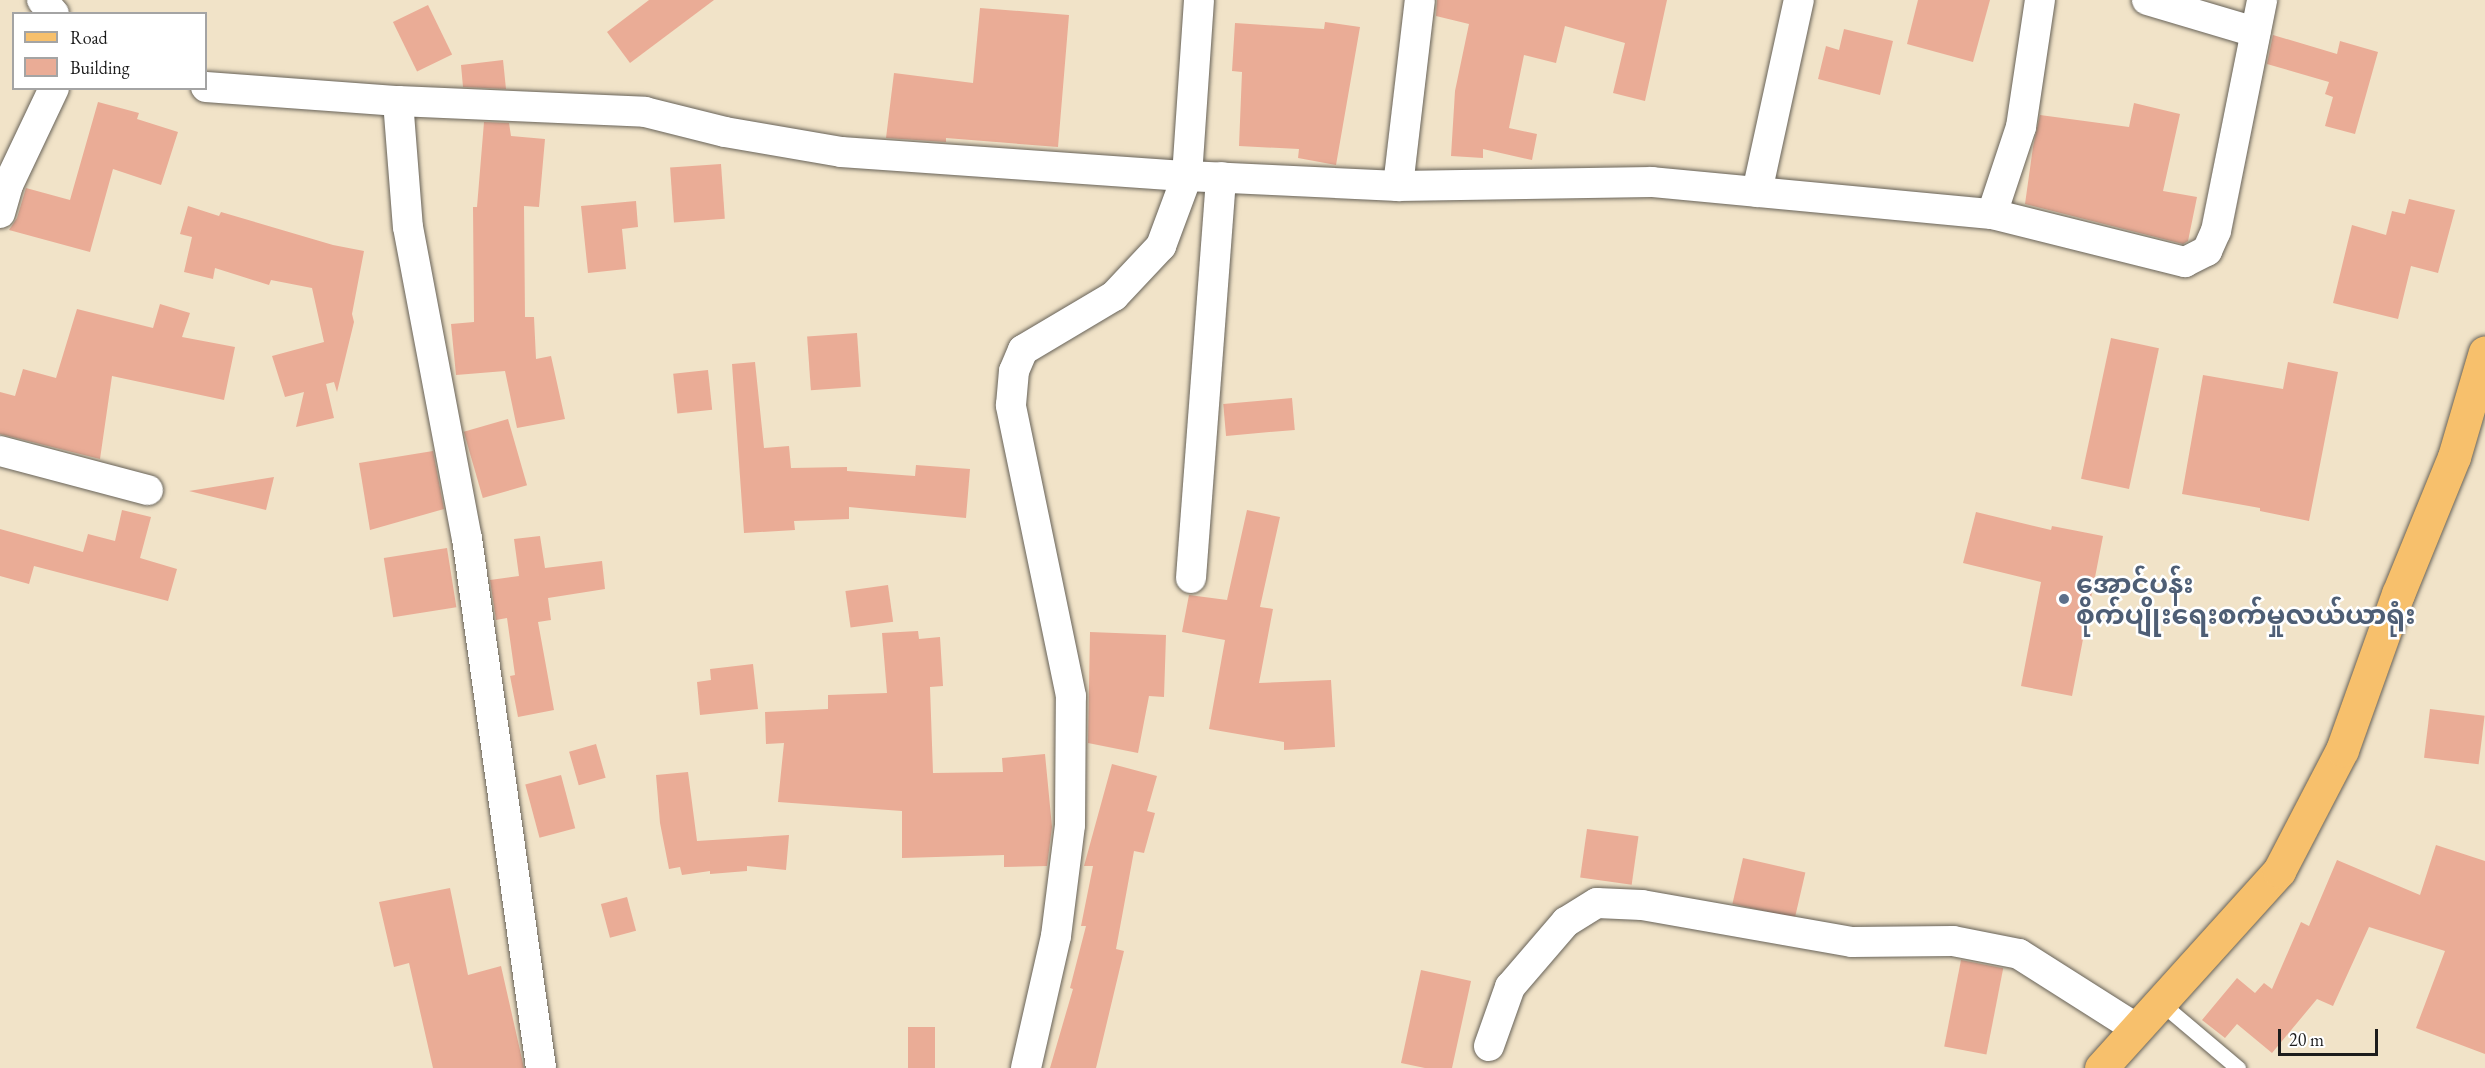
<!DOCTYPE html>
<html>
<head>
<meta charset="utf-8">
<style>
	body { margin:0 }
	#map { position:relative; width:2485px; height:1068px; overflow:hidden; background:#f1e3c8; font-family:"EB Garamond","Noto Sans Myanmar",serif }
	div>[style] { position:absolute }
	.building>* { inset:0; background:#eaac96; transform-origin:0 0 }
	.roads { filter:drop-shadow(0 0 2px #676258) drop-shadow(0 0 2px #676258) }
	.service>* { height:15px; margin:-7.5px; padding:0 7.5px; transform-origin:7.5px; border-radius:7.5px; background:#fff }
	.minor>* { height:30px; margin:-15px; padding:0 15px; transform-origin:15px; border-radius:15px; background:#fff }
	.primary>* { height:33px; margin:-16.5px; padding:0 16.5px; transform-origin:16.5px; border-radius:16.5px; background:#f7c06c }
	.dots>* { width:16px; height:16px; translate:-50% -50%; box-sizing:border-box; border:3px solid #fff; border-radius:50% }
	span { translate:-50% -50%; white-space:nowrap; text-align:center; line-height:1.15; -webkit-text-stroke:5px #fff; paint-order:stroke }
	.service-label { font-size:27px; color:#4e5e75; font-weight:700 }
	.left { translate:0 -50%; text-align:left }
	.legend { position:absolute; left:12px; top:12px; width:195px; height:78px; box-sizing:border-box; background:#fff; border:2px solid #a4a4a4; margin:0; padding:8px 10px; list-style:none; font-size:18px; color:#1c1c1c }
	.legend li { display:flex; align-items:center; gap:12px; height:30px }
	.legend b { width:30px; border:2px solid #a4a4a4 }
	.scale { position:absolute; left:2278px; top:1029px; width:100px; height:27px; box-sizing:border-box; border:3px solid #1c1c1c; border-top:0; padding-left:8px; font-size:18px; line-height:21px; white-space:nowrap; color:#1c1c1c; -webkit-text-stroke:4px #fff; paint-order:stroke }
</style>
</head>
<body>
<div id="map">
	<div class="building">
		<div style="clip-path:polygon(649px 0,714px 0,630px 63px,607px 32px)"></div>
		<div style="clip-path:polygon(1437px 0,1667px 0,1645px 101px,1613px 93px,1625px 43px,1565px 26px,1556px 63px,1524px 55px,1509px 128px,1537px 134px,1532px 160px,1483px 149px,1483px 158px,1451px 156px,1455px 91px,1469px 24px,1436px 16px)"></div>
		<div style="clip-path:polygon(1918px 0,1990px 0,1973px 62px,1907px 44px)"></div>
		<div style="left:428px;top:5px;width:55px;height:39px;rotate:64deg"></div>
		<div style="clip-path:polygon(980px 8px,1069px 15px,1058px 147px,946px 138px,946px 142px,886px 138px,894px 73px,973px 83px)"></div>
		<div style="clip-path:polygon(1325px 22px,1360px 27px,1336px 165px,1298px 158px,1299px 149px,1239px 146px,1242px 72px,1232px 71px,1235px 23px,1324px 29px)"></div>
		<div style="clip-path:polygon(1844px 29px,1893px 41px,1880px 95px,1818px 79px,1826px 46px,1839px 50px)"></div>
		<div style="clip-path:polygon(2273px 35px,2337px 54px,2340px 41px,2378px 52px,2355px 134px,2325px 126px,2333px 97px,2325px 94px,2329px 82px,2267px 64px)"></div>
		<div style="clip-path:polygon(503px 60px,506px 89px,463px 87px,461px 65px)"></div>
		<div style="clip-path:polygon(98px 102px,139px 113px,137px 119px,178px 132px,161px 185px,113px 169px,90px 252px,9px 230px,17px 218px,26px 188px,70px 200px)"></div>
		<div style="clip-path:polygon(2134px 103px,2180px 114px,2163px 191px,2197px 197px,2188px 241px,2183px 244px,2025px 204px,2033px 147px,2040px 115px,2129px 127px)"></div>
		<div style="clip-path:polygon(484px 122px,509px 123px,511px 136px,545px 139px,539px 207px,524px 206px,525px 317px,534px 317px,536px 359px,551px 356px,565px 419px,517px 428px,505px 371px,456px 375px,451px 324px,474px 322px,473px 207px,477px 207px)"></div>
		<div style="left:721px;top:164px;width:55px;height:51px;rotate:86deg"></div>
		<div style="clip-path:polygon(2409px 199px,2455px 210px,2438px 273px,2411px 266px,2398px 319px,2333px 303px,2352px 225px,2386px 235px,2392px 211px,2405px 214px)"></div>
		<div style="clip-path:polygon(636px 201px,638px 227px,622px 229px,626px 269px,588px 273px,581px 206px)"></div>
		<div style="clip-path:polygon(188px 206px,219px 216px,221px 212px,333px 245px,364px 251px,352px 314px,354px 322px,337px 392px,334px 382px,326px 384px,334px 418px,296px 427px,304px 392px,285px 397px,272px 356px,324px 342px,312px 288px,271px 280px,269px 285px,215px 268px,213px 279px,184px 272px,192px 237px,180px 234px)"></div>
		<div style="clip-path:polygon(160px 304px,190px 313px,182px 337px,235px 347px,224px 400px,112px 376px,100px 459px,0 434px,0 392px,15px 396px,23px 369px,56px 378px,77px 309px,153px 328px)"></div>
		<div style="left:857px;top:333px;width:54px;height:50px;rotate:86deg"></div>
		<div style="left:2111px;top:338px;width:49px;height:144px;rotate:12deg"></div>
		<div style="clip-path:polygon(755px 362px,764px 448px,789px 446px,791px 468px,847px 467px,847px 471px,915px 476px,916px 465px,970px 469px,966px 518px,849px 507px,849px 519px,794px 521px,795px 530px,744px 533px,732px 364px)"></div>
		<div style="clip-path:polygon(2288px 362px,2338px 372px,2309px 521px,2260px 511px,2260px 508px,2182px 494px,2203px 375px,2283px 389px)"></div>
		<div style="left:708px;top:370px;width:40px;height:35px;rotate:84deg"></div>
		<div style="left:1292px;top:398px;width:32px;height:69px;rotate:85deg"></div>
		<div style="left:508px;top:419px;width:69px;height:46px;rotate:74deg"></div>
		<div style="clip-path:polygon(433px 451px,444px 509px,370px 530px,359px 463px)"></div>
		<div style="clip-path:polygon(274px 477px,266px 510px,189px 491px)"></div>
		<div style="clip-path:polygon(122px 510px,151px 517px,140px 558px,177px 569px,168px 601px,34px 566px,29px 584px,0 576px,0 529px,83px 552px,88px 534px,115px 541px)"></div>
		<div style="clip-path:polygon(1247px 510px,1280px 517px,1260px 607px,1273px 609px,1259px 683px,1331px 680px,1335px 747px,1284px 750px,1284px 742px,1209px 729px,1225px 640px,1182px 632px,1189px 595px,1227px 600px)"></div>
		<div style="clip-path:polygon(1976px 512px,2051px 530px,2052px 526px,2103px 536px,2072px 696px,2021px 686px,2041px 582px,1963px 563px)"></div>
		<div style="clip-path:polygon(540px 536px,545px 568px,602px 561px,605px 589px,548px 598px,551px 620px,538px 622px,554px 710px,518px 717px,510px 676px,515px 675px,507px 618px,496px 620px,490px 580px,519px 576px,514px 539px)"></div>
		<div style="left:447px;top:548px;width:60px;height:64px;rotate:81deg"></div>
		<div style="left:888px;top:585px;width:37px;height:43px;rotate:82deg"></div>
		<div style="clip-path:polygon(918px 631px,919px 639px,940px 637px,943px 686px,930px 687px,933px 773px,1003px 772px,1002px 758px,1045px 754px,1052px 827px,1047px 866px,1004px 867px,1004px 855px,902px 858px,902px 811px,778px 802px,784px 743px,766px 744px,765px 712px,828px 709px,828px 695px,887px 693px,882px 633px)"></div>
		<div style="clip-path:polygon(1090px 632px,1166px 635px,1164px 697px,1149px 696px,1138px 753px,1088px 743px)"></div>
		<div style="clip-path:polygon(753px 664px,758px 709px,700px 715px,697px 682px,711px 680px,710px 669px)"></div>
		<div style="left:2430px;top:709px;width:55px;height:49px;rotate:7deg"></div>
		<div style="left:596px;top:744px;width:35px;height:28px;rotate:74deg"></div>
		<div style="clip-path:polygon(1112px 764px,1157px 776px,1147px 811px,1155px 813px,1144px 853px,1134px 851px,1116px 949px,1124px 951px,1096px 1068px,1050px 1068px,1073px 989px,1070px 988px,1086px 926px,1081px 926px,1093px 866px,1084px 866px)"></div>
		<div style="clip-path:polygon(688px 772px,697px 841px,789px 835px,786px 870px,747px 866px,747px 871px,710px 874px,710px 871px,682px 875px,680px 867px,669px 869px,660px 823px,656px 775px)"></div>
		<div style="left:561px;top:775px;width:55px;height:37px;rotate:75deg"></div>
		<div style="left:1587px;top:829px;width:52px;height:49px;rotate:8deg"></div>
		<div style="clip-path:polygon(2436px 845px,2485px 861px,2485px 1054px,2416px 1028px,2445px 951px,2369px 927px,2333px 1006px,2317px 999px,2272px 1053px,2237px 1024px,2225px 1038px,2202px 1020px,2237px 978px,2255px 993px,2264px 983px,2272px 989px,2301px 922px,2309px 926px,2337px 860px,2420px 895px)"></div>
		<div style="left:1743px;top:858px;width:64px;height:47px;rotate:13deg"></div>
		<div style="clip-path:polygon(450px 888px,468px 975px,501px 966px,524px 1068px,433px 1068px,409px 963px,394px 967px,379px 902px)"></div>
		<div style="left:627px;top:897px;width:35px;height:27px;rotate:75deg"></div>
		<div style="left:1961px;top:960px;width:43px;height:88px;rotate:11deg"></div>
		<div style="clip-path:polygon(1421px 970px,1471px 981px,1452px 1068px,1425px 1068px,1401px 1063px)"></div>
		<div style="left:908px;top:1027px;width:27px;height:41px"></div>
	</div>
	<div class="roads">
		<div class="service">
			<div style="left:2161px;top:1003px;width:101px;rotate:40.2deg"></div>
		</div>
		<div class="minor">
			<div style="left:42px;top:0;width:18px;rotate:49deg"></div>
			<div style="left:2147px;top:0;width:113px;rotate:16.5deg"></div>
			<div style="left:206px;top:87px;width:193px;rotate:4.2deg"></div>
			<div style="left:398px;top:101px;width:247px;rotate:2.5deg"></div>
			<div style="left:645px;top:112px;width:82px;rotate:14deg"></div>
			<div style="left:725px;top:132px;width:118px;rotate:9.8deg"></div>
			<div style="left:841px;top:152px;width:347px;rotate:4deg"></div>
			<div style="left:1187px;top:176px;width:211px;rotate:2.7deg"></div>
			<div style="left:1398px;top:186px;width:254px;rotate:-0.9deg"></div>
			<div style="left:1652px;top:182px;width:342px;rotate:5.4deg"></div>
			<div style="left:1992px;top:214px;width:199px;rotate:14deg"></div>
			<div style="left:2185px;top:262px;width:25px;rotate:-27deg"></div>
			<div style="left:2207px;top:251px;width:22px;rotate:-66deg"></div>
			<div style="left:2216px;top:231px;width:236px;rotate:-78.7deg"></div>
			<div style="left:398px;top:101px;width:126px;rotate:85.5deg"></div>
			<div style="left:408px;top:227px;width:317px;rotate:79.3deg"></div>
			<div style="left:467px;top:538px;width:535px;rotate:82.05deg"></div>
			<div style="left:1398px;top:186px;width:187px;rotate:-83.3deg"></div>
			<div style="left:1757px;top:192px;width:197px;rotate:-77.7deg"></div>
			<div style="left:0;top:213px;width:29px;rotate:-74deg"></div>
			<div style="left:8px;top:185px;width:107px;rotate:-64.6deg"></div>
			<div style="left:1992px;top:214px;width:92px;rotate:-71.6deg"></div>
			<div style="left:2021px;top:127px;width:128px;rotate:-81.5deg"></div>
			<div style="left:0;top:451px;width:153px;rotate:14.8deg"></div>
			<div style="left:1191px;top:578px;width:402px;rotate:-85.7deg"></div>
			<div style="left:1489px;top:1046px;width:63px;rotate:-70.4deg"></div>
			<div style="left:1510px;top:987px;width:86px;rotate:-49.3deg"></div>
			<div style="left:1566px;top:922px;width:36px;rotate:-32deg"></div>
			<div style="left:1597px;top:903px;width:45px;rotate:2.5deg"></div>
			<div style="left:1642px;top:905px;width:213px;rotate:10deg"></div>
			<div style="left:1852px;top:942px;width:101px;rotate:-0.6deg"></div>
			<div style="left:1953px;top:941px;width:67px;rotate:11.1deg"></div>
			<div style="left:2019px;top:954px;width:140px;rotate:32.4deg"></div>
			<div style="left:1026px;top:1068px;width:135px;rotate:-77.2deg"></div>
			<div style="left:1056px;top:936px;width:112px;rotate:-82.8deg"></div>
			<div style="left:1070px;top:825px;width:129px;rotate:-89.6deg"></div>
			<div style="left:1071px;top:696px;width:297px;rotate:-101.7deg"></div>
			<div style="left:1011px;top:405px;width:34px;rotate:-85deg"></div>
			<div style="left:1014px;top:371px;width:23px;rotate:-67deg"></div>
			<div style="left:1023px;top:350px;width:106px;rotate:-30.7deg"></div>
			<div style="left:1114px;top:296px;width:69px;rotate:-46.8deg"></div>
			<div style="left:1161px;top:246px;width:75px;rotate:-69.6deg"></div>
			<div style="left:1187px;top:176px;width:176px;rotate:-86.1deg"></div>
		</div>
		<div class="primary">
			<div style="left:2101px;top:1068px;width:266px;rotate:-47.9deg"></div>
			<div style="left:2279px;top:871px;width:136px;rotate:-62.5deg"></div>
			<div style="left:2342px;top:750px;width:166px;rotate:-70.3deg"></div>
			<div style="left:2398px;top:594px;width:148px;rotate:-67.8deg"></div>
			<div style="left:2454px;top:457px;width:109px;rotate:-73.6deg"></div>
		</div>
	</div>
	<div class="dots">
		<div style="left:2064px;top:599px;background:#5c6f8a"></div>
	</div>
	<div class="service-label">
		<span class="left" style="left:2076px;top:599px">အောင်ပန်း<br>စိုက်ပျိုးရေးစက်မှုလယ်ယာရုံး</span>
	</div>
	<ul class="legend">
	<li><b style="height:8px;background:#f7c06c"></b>Road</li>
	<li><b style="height:16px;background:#eaac96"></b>Building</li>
	</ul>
	<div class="scale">20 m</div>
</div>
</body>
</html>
